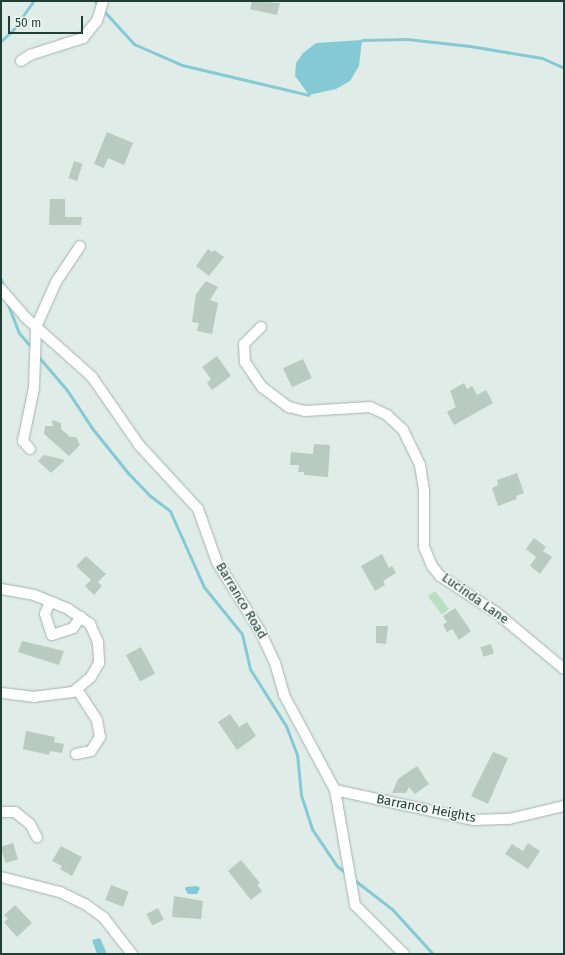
<!DOCTYPE html>
<html>
<head>
<meta charset="utf-8">
<style>
	body { margin:0 }
	#map { position:relative; width:565px; height:955px; overflow:hidden; background:#e0ece7; font-family:"Fira Sans",sans-serif }
	div>[style] { position:absolute }
	.green>* { inset:0; background:#b8dfc2; transform-origin:0 0 }
	.water>* { inset:0; background:#85c9d5 }
	.stream>* { height:3px; margin:-1.5px; padding:0 1.5px; transform-origin:1.5px; border-radius:1.5px; background:#85c9d5 }
	.building>* { inset:0; background:#b8cac2; transform-origin:0 0 }
	.roads { filter:drop-shadow(0 0 1px #a3b4ae) drop-shadow(0 0 1px #a3b4ae) }
	.street>* { height:10px; margin:-5px; padding:0 5px; transform-origin:5px; border-radius:5px; background:#fff }
	span { translate:-50% -50%; white-space:nowrap; text-align:center; line-height:1.15; -webkit-text-stroke:3px #f1f8f5; paint-order:stroke }
	.street-label { font-size:13px; color:#203e35 }
	.frame { position:absolute; inset:0; border:2px solid #203e35; pointer-events:none }
	.scale { position:absolute; left:8px; top:16px; width:75px; height:18px; box-sizing:border-box; border:2px solid #203e35; border-top:0; padding-left:5px; font-size:12px; line-height:14px; white-space:nowrap; color:#203e35; -webkit-text-stroke:3px #f1f8f5; paint-order:stroke }
</style>
</head>
<body>
<div id="map">
	<div class="green">
		<div style="left:435px;top:591px;width:23px;height:9px;rotate:52deg"></div>
	</div>
	<div class="water">
		<div style="clip-path:polygon(362px 40px,359px 66px,350px 81px,336px 89px,309px 95px,295px 76px,296px 63px,303px 53px,316px 43px)"></div>
		<div style="clip-path:polygon(197px 886px,200px 888px,197px 894px,188px 894px,185px 889px,186px 887px)"></div>
		<div style="clip-path:polygon(100px 938px,107px 954px,97px 954px,92px 940px)"></div>
	</div>
	<div class="stream">
		<div style="left:95px;top:1px;width:6px;rotate:51deg"></div>
		<div style="left:103px;top:10px;width:46px;rotate:47.6deg"></div>
		<div style="left:134px;top:44px;width:52px;rotate:23.6deg"></div>
		<div style="left:182px;top:65px;width:130px;rotate:13.3deg"></div>
		<div style="left:362px;top:40px;width:45px;rotate:-1.3deg"></div>
		<div style="left:407px;top:39px;width:63px;rotate:6.3deg"></div>
		<div style="left:470px;top:46px;width:73px;rotate:9.5deg"></div>
		<div style="left:542px;top:58px;width:24px;rotate:24deg"></div>
		<div style="left:1px;top:41px;width:16px;rotate:-43deg"></div>
		<div style="left:13px;top:30px;width:35px;rotate:-55deg"></div>
		<div style="left:1px;top:279px;width:8px;rotate:76deg"></div>
		<div style="left:7px;top:302px;width:33px;rotate:69deg"></div>
		<div style="left:19px;top:333px;width:21px;rotate:49deg"></div>
		<div style="left:37px;top:355px;width:46px;rotate:49.4deg"></div>
		<div style="left:67px;top:390px;width:45px;rotate:56.7deg"></div>
		<div style="left:92px;top:428px;width:58px;rotate:51.3deg"></div>
		<div style="left:128px;top:473px;width:30px;rotate:46deg"></div>
		<div style="left:149px;top:495px;width:26px;rotate:37deg"></div>
		<div style="left:170px;top:511px;width:83px;rotate:65.9deg"></div>
		<div style="left:204px;top:587px;width:60px;rotate:51deg"></div>
		<div style="left:242px;top:634px;width:36px;rotate:77deg"></div>
		<div style="left:250px;top:669px;width:67px;rotate:57.7deg"></div>
		<div style="left:286px;top:726px;width:30px;rotate:69deg"></div>
		<div style="left:297px;top:754px;width:41px;rotate:84.4deg"></div>
		<div style="left:301px;top:795px;width:36px;rotate:72deg"></div>
		<div style="left:312px;top:829px;width:45px;rotate:56deg"></div>
		<div style="left:337px;top:866px;width:13px;rotate:39deg"></div>
		<div style="left:353px;top:879px;width:49px;rotate:37.6deg"></div>
		<div style="left:392px;top:909px;width:61px;rotate:47.7deg"></div>
	</div>
	<div class="building">
		<div style="clip-path:polygon(252px 1px,280px 3px,277px 15px,250px 9px)"></div>
		<div style="clip-path:polygon(107px 132px,133px 143px,124px 165px,108px 158px,104px 168px,94px 164px)"></div>
		<div style="left:74px;top:161px;width:9px;height:18px;rotate:18deg"></div>
		<div style="clip-path:polygon(50px 199px,65px 199px,65px 217px,82px 217px,81px 225px,49px 225px)"></div>
		<div style="clip-path:polygon(208px 249px,212px 252px,214px 250px,224px 257px,209px 276px,196px 266px)"></div>
		<div style="clip-path:polygon(206px 281px,218px 287px,210px 300px,218px 303px,212px 334px,197px 331px,199px 323px,192px 322px,196px 294px)"></div>
		<div style="clip-path:polygon(217px 356px,231px 376px,212px 390px,207px 383px,211px 379px,202px 367px)"></div>
		<div style="left:303px;top:359px;width:21px;height:22px;rotate:65deg"></div>
		<div style="clip-path:polygon(464px 383px,467px 389px,472px 386px,477px 395px,486px 390px,493px 403px,454px 425px,447px 412px,456px 407px,450px 391px)"></div>
		<div style="clip-path:polygon(52px 420px,61px 423px,61px 429px,70px 437px,76px 437px,80px 445px,69px 456px,44px 434px,45px 426px,53px 426px)"></div>
		<div style="clip-path:polygon(314px 444px,330px 445px,328px 477px,304px 475px,304px 472px,298px 472px,299px 465px,290px 465px,291px 452px,313px 454px)"></div>
		<div style="clip-path:polygon(44px 455px,65px 460px,51px 473px,38px 461px)"></div>
		<div style="clip-path:polygon(517px 473px,524px 493px,516px 496px,517px 499px,498px 506px,492px 488px,498px 485px,497px 480px)"></div>
		<div style="clip-path:polygon(534px 538px,546px 547px,543px 551px,552px 557px,540px 574px,530px 566px,536px 557px,526px 549px)"></div>
		<div style="clip-path:polygon(382px 554px,389px 568px,392px 566px,396px 573px,383px 581px,385px 585px,375px 591px,361px 566px)"></div>
		<div style="clip-path:polygon(86px 556px,106px 574px,98px 582px,102px 586px,94px 595px,85px 586px,91px 580px,76px 566px)"></div>
		<div style="clip-path:polygon(455px 608px,471px 631px,459px 640px,452px 629px,447px 632px,443px 625px,447px 622px,443px 616px)"></div>
		<div style="clip-path:polygon(376px 626px,388px 626px,386px 644px,376px 643px)"></div>
		<div style="clip-path:polygon(22px 641px,64px 651px,59px 665px,18px 652px)"></div>
		<div style="left:491px;top:644px;width:10px;height:11px;rotate:73deg"></div>
		<div style="left:141px;top:647px;width:30px;height:17px;rotate:62deg"></div>
		<div style="clip-path:polygon(230px 714px,239px 727px,247px 722px,256px 736px,237px 750px,218px 722px)"></div>
		<div style="clip-path:polygon(26px 731px,55px 737px,54px 742px,64px 744px,62px 753px,50px 751px,49px 755px,23px 749px)"></div>
		<div style="clip-path:polygon(493px 752px,508px 758px,488px 804px,471px 796px)"></div>
		<div style="clip-path:polygon(417px 766px,429px 784px,415px 794px,409px 787px,406px 793px,392px 793px,398px 779px)"></div>
		<div style="left:13px;top:843px;width:17px;height:13px;rotate:73deg"></div>
		<div style="clip-path:polygon(528px 843px,540px 851px,528px 869px,505px 854px,512px 844px,523px 851px)"></div>
		<div style="clip-path:polygon(61px 846px,82px 857px,72px 876px,60px 869px,62px 866px,52px 861px)"></div>
		<div style="clip-path:polygon(241px 860px,260px 883px,257px 885px,262px 891px,251px 900px,228px 871px)"></div>
		<div style="left:111px;top:885px;width:19px;height:16px;rotate:21deg"></div>
		<div style="clip-path:polygon(174px 896px,203px 901px,201px 919px,172px 917px)"></div>
		<div style="clip-path:polygon(15px 905px,32px 923px,17px 937px,4px 922px,8px 919px,4px 915px)"></div>
		<div style="left:158px;top:908px;width:13px;height:13px;rotate:63deg"></div>
	</div>
	<div class="roads">
		<div class="street">
			<div style="left:21px;top:61px;width:11px;rotate:-34deg"></div>
			<div style="left:30px;top:55px;width:56px;rotate:-17.8deg"></div>
			<div style="left:83px;top:38px;width:22px;rotate:-51deg"></div>
			<div style="left:97px;top:21px;width:21px;rotate:-73deg"></div>
			<div style="left:1px;top:289px;width:37px;rotate:49deg"></div>
			<div style="left:25px;top:317px;width:90px;rotate:41.8deg"></div>
			<div style="left:92px;top:377px;width:83px;rotate:55.3deg"></div>
			<div style="left:139px;top:445px;width:87px;rotate:47.3deg"></div>
			<div style="left:198px;top:509px;width:56px;rotate:70.3deg"></div>
			<div style="left:217px;top:562px;width:81px;rotate:58.1deg"></div>
			<div style="left:260px;top:631px;width:35px;rotate:65deg"></div>
			<div style="left:275px;top:663px;width:33px;rotate:74deg"></div>
			<div style="left:284px;top:695px;width:108px;rotate:61.8deg"></div>
			<div style="left:335px;top:790px;width:117px;rotate:80.1deg"></div>
			<div style="left:355px;top:905px;width:69px;rotate:45deg"></div>
			<div style="left:261px;top:327px;width:24px;rotate:135deg"></div>
			<div style="left:244px;top:344px;width:18px;rotate:87deg"></div>
			<div style="left:245px;top:362px;width:30px;rotate:56deg"></div>
			<div style="left:262px;top:387px;width:34px;rotate:37deg"></div>
			<div style="left:289px;top:407px;width:16px;rotate:14deg"></div>
			<div style="left:305px;top:411px;width:65px;rotate:-3.5deg"></div>
			<div style="left:370px;top:407px;width:19px;rotate:25deg"></div>
			<div style="left:387px;top:415px;width:22px;rotate:43deg"></div>
			<div style="left:403px;top:430px;width:39px;rotate:64deg"></div>
			<div style="left:420px;top:465px;width:25px;rotate:81deg"></div>
			<div style="left:424px;top:490px;width:57px;rotate:90deg"></div>
			<div style="left:424px;top:547px;width:21px;rotate:67deg"></div>
			<div style="left:432px;top:566px;width:13px;rotate:51deg"></div>
			<div style="left:440px;top:576px;width:68px;rotate:33deg"></div>
			<div style="left:497px;top:613px;width:87px;rotate:39.9deg"></div>
			<div style="left:30px;top:449px;width:11px;rotate:-131deg"></div>
			<div style="left:23px;top:441px;width:54px;rotate:-78.3deg"></div>
			<div style="left:34px;top:388px;width:61px;rotate:-88.1deg"></div>
			<div style="left:36px;top:327px;width:49px;rotate:-66deg"></div>
			<div style="left:56px;top:282px;width:43px;rotate:-56.3deg"></div>
			<div style="left:1px;top:589px;width:34px;rotate:10deg"></div>
			<div style="left:34px;top:595px;width:37px;rotate:22deg"></div>
			<div style="left:68px;top:609px;width:27px;rotate:34deg"></div>
			<div style="left:90px;top:624px;width:20px;rotate:66deg"></div>
			<div style="left:98px;top:642px;width:21px;rotate:87deg"></div>
			<div style="left:99px;top:663px;width:16px;rotate:120deg"></div>
			<div style="left:91px;top:677px;width:23px;rotate:140deg"></div>
			<div style="left:73px;top:692px;width:38px;rotate:173deg"></div>
			<div style="left:35px;top:697px;width:34px;rotate:-173deg"></div>
			<div style="left:50px;top:602px;width:13px;rotate:113deg"></div>
			<div style="left:45px;top:614px;width:22px;rotate:72deg"></div>
			<div style="left:52px;top:635px;width:22px;rotate:-18deg"></div>
			<div style="left:73px;top:628px;width:14px;rotate:-54deg"></div>
			<div style="left:76px;top:754px;width:15px;rotate:-11deg"></div>
			<div style="left:91px;top:751px;width:17px;rotate:-57deg"></div>
			<div style="left:100px;top:737px;width:17px;rotate:-100deg"></div>
			<div style="left:97px;top:720px;width:37px;rotate:-123deg"></div>
			<div style="left:335px;top:790px;width:142px;rotate:12.2deg"></div>
			<div style="left:474px;top:820px;width:35px;rotate:-2deg"></div>
			<div style="left:509px;top:819px;width:57px;rotate:-13.3deg"></div>
			<div style="left:1px;top:812px;width:14px"></div>
			<div style="left:15px;top:812px;width:19px;rotate:39deg"></div>
			<div style="left:30px;top:824px;width:15px;rotate:62deg"></div>
			<div style="left:1px;top:877px;width:61px;rotate:14.3deg"></div>
			<div style="left:60px;top:892px;width:28px;rotate:26deg"></div>
			<div style="left:85px;top:904px;width:24px;rotate:36deg"></div>
			<div style="left:104px;top:918px;width:46px;rotate:52.1deg"></div>
		</div>
	</div>
	<div class="street-label">
		<span style="left:475px;top:599px;rotate:35deg">Lucinda Lane</span>
		<span style="left:241px;top:601px;rotate:59deg">Barranco Road</span>
		<span style="left:426px;top:809px;rotate:11deg">Barranco Heights</span>
	</div>
	<div class="frame"></div>
	<div class="scale">50 m</div>
</div>
</body>
</html>
